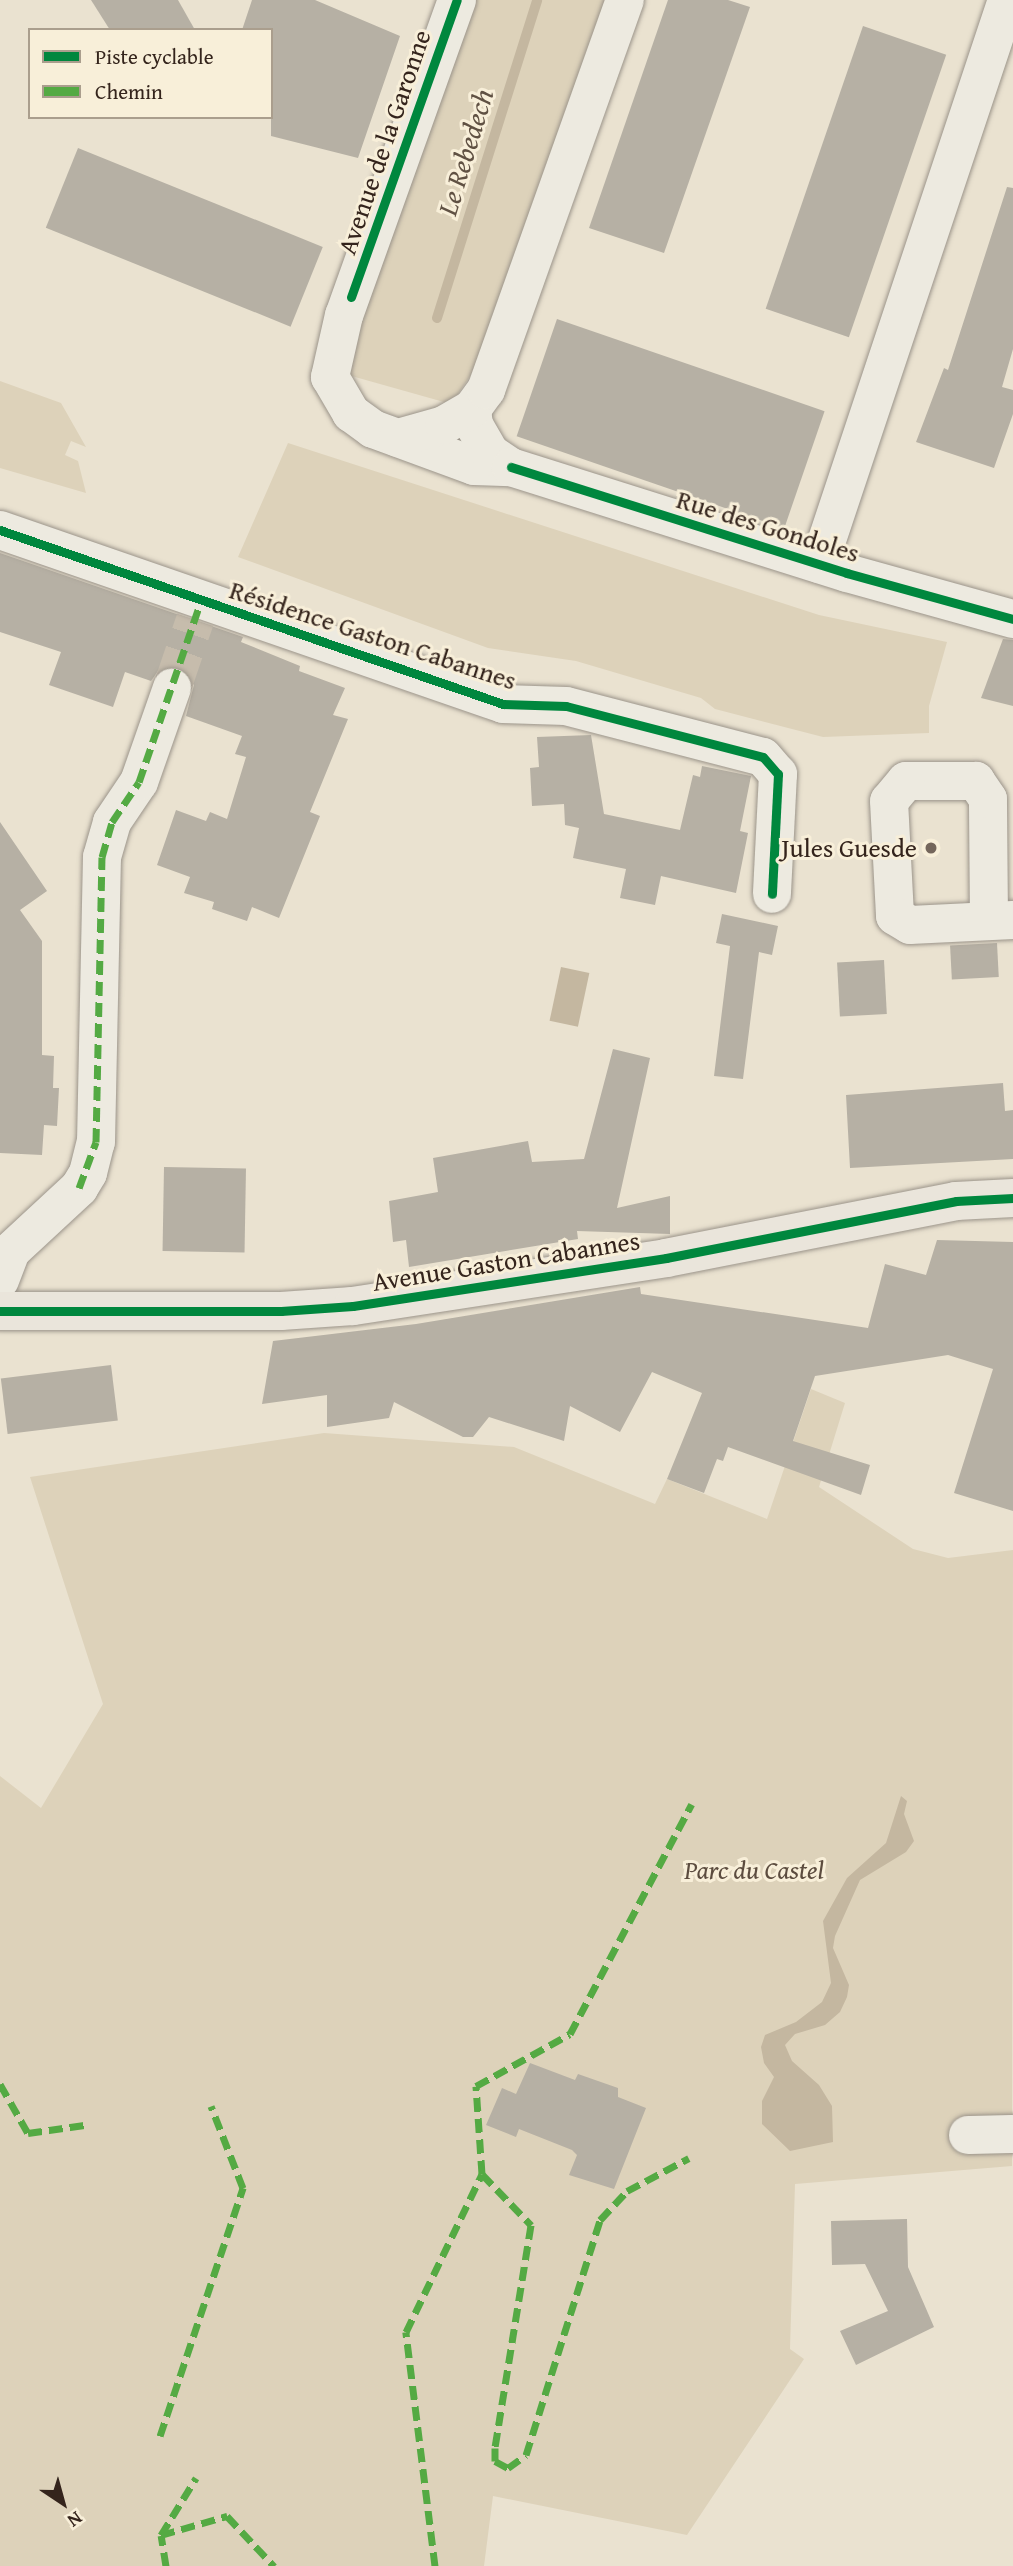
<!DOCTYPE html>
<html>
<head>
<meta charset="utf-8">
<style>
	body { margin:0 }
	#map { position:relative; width:1013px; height:2566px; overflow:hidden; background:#eae2d0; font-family:"Gentium Book Plus",serif }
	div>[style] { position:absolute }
	.green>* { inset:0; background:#ddd2ba }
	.water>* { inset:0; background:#c4b7a0; transform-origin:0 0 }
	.stream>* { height:10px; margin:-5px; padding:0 5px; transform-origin:5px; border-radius:5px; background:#c4b7a0 }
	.building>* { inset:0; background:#b6b0a4; transform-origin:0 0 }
	.minor-tunnel>* { height:38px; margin-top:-19px; transform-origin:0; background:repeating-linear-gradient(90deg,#c6bcac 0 38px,transparent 0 57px) }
	.roads { filter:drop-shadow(0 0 2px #9b948a) drop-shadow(0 0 2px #9b948a) }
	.minor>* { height:38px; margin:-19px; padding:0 19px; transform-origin:19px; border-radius:19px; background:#edeae0 }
	.major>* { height:38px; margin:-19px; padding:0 19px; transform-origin:19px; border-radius:19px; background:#eae5db }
	.quiet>* { height:7px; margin-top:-3.5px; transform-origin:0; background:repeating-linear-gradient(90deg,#54aa43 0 14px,transparent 0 21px) }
	.cycleway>* { height:9px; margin:-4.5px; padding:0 4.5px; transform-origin:4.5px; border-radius:4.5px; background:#00873e }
	.dots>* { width:19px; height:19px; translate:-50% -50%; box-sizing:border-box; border:4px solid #f8efd9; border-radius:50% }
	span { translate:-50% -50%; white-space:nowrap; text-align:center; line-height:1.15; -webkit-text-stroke:6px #f8efd9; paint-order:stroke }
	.street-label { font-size:26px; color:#34241c }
	.poi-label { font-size:26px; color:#34241c }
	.right { translate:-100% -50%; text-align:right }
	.park-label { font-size:26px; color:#5c4c3f; font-style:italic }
	.water-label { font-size:28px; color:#605143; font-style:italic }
	.legend { position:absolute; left:28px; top:28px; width:245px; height:91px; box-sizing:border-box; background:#f8efd9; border:2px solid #aa9e8d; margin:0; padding:9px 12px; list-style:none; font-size:21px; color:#34241c }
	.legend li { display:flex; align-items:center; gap:14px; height:35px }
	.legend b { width:35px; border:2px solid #aa9e8d }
	.north { position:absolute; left:28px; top:2468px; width:70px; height:70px; -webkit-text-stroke:5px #f8efd9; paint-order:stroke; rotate:144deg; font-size:19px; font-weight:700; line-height:28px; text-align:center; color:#34241c }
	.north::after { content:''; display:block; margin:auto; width:24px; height:32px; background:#34241c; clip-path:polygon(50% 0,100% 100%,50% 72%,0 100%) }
</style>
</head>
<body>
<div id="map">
	<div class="green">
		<div style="clip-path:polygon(472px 0,613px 0,481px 360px,451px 404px,348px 375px,346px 347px)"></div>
		<div style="clip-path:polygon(0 381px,61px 403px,86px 447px,71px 441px,65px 455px,78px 461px,86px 493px,0 468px)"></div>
		<div style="clip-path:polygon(288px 443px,819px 615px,947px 642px,929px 706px,929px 733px,823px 737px,715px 709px,701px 698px,576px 661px,488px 648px,238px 557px)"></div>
		<div style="clip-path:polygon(811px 1389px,845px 1403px,819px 1487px,913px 1549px,948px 1558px,1013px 1550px,1012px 2166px,795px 2184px,790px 2349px,804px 2359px,687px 2535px,493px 2496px,484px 2566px,0 2566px,0 1776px,41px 1808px,103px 1704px,30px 1477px,324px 1433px,514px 1447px,655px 1504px,667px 1479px,767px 1519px)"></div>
	</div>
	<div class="water">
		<div style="left:561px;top:967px;width:29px;height:55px;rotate:12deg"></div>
		<div style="clip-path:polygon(901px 1796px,907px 1801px,904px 1814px,914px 1841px,906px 1852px,860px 1880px,835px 1936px,833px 1948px,849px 1985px,847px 1997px,840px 2012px,825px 2025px,795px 2034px,785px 2045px,792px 2061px,819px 2085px,832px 2106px,833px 2142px,790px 2151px,762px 2124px,762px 2101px,774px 2077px,764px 2063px,761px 2047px,765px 2035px,796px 2022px,822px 2002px,831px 1983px,823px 1921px,847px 1878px,886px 1843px)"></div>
	</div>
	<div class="stream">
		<div style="left:437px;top:318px;width:333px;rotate:-72.5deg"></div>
	</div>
	<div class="building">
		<div style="clip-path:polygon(91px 0,178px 0,195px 30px,110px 30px)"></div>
		<div style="clip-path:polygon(252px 0,315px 0,400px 36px,358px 158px,271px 136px,271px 30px,242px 30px)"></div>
		<div style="clip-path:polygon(668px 0,728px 0,750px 7px,664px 253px,589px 228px)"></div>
		<div style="left:863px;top:26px;width:88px;height:299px;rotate:19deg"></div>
		<div style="left:78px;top:148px;width:264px;height:86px;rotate:22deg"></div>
		<div style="clip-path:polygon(1007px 187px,1013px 188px,1013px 349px,1002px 387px,1013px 390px,1013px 414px,994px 468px,916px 442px,944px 368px,948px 370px)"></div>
		<div style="left:557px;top:319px;width:283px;height:124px;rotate:19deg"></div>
		<div style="clip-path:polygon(0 553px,243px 637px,241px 642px,300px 666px,299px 671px,345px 688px,333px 715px,348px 719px,310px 812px,320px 816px,279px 918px,252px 907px,247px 921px,212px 909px,214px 902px,184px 893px,190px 877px,157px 865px,176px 810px,206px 821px,210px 812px,227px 819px,246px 757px,235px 754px,242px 736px,186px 716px,194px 685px,179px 667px,158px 671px,151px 681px,125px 672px,113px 707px,49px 685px,61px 652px,0 632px)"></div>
		<div style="clip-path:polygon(1003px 639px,1013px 640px,1013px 706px,981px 698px)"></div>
		<div style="clip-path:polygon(591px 735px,604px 814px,680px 830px,693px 775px,700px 777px,702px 766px,751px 776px,740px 831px,748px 833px,736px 893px,661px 876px,655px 905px,620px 898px,626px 869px,573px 858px,579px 828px,565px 825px,564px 804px,532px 806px,530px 768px,539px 767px,537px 737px)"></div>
		<div style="clip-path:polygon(0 822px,47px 891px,20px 910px,42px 941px,42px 1055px,54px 1056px,53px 1088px,59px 1088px,57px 1126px,44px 1125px,42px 1155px,0 1153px)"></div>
		<div style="clip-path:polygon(722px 914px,778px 926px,772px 955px,759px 952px,743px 1079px,714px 1076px,730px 946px,716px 943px)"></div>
		<div style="left:997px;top:943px;width:34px;height:47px;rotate:87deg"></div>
		<div style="left:884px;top:960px;width:54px;height:47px;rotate:87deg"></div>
		<div style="clip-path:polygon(613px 1049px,650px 1058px,617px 1208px,670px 1196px,670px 1234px,577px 1231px,578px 1239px,409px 1267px,406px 1240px,393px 1242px,389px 1201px,438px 1192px,433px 1158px,528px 1141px,532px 1162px,584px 1159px)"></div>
		<div style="clip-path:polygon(1003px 1083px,1005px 1111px,1013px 1110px,1013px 1159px,850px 1168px,846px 1095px)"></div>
		<div style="left:164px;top:1167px;width:82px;height:84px;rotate:1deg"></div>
		<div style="clip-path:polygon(937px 1240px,1013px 1242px,1013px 1511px,954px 1493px,993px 1369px,948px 1355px,815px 1376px,793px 1441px,870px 1465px,861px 1495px,728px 1447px,723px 1461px,717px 1459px,704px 1493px,667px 1479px,702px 1393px,652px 1372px,620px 1432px,570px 1406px,564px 1441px,489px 1417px,473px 1437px,463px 1437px,394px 1402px,389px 1418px,327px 1427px,327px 1395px,262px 1404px,273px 1341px,416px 1324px,640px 1287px,641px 1294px,868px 1328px,885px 1264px,926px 1275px)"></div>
		<div style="left:111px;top:1365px;width:56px;height:111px;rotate:83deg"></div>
		<div style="clip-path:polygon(530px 2063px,575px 2080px,578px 2074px,618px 2088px,618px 2097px,646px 2108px,614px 2189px,569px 2175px,577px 2155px,572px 2150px,519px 2129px,516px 2137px,486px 2125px,502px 2088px,516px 2094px)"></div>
		<div style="clip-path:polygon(907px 2219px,908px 2267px,934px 2327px,856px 2365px,840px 2331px,888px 2311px,865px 2264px,832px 2265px,831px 2221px)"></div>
	</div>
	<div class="minor-tunnel">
		<div style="left:172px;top:688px;width:72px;rotate:-71.3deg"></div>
	</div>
	<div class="roads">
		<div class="minor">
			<div style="left:457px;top:0;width:335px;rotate:109.7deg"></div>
			<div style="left:344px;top:315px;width:64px;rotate:102.7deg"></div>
			<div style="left:330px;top:377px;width:42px;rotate:59.7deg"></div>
			<div style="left:351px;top:413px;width:27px;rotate:36deg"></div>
			<div style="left:373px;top:429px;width:108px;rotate:20.1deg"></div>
			<div style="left:474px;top:466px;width:37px;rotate:2deg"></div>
			<div style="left:472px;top:409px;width:16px;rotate:83deg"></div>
			<div style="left:474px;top:425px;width:32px;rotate:60deg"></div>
			<div style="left:490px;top:453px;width:25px;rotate:34deg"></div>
			<div style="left:511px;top:467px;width:352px;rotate:17.5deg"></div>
			<div style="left:847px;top:573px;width:172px;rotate:15.5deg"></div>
			<div style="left:398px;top:438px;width:48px;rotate:-15.8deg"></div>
			<div style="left:444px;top:425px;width:32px;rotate:-30deg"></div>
			<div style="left:472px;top:409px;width:24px;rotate:-54deg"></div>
			<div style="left:486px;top:390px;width:414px;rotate:-70.4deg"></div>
			<div style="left:0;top:530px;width:532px;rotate:19.08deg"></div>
			<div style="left:503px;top:704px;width:63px;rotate:1.8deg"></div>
			<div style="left:566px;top:706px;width:203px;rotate:14.5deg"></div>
			<div style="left:763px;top:757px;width:23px;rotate:49deg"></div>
			<div style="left:778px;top:774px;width:120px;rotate:92.9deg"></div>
			<div style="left:819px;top:564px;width:595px;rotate:-71.57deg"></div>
			<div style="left:989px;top:920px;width:121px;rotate:-90.5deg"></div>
			<div style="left:988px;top:799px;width:22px;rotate:-124deg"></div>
			<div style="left:976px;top:781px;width:70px;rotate:180deg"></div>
			<div style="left:906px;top:781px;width:26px;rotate:130deg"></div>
			<div style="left:889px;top:801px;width:115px;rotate:87deg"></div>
			<div style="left:895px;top:916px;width:17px;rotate:31deg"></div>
			<div style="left:910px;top:925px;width:103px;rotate:-2.8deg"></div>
			<div style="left:0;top:1280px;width:31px;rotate:-69deg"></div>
			<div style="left:11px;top:1251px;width:93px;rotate:-42.8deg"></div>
			<div style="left:79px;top:1188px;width:17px;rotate:-59deg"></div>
			<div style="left:88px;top:1173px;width:32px;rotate:-76deg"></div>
			<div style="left:96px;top:1142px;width:285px;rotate:-88.8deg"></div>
			<div style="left:102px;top:857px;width:36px;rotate:-74deg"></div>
			<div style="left:112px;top:822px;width:48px;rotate:-56deg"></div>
			<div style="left:139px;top:782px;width:100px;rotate:-70.7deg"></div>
			<div style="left:968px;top:2135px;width:45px;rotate:-1.3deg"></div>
		</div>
		<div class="major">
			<div style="left:0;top:1311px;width:281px"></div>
			<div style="left:281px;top:1311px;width:72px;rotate:-4deg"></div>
			<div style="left:353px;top:1306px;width:317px;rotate:-8.7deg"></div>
			<div style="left:666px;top:1258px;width:296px;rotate:-11.1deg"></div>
			<div style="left:956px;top:1201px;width:57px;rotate:-3deg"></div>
		</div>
	</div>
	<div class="quiet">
		<div style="left:79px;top:1188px;width:49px;rotate:-69.7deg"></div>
		<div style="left:96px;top:1142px;width:285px;rotate:-88.8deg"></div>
		<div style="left:102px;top:857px;width:36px;rotate:-74deg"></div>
		<div style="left:112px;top:822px;width:48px;rotate:-56deg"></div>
		<div style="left:139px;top:782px;width:191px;rotate:-71.1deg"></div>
		<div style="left:0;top:2084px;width:56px;rotate:60.3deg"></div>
		<div style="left:28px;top:2133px;width:57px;rotate:-8.1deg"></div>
		<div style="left:482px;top:2174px;width:71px;rotate:46.1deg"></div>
		<div style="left:531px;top:2225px;width:226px;rotate:99.2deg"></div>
		<div style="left:495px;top:2448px;width:13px;rotate:90deg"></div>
		<div style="left:495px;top:2461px;width:15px;rotate:28deg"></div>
		<div style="left:508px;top:2468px;width:22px;rotate:-36deg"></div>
		<div style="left:526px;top:2455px;width:246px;rotate:-72.5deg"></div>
		<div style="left:600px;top:2220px;width:40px;rotate:-47deg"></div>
		<div style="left:627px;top:2191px;width:70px;rotate:-28deg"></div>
		<div style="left:160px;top:2436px;width:262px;rotate:-71.5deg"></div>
		<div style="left:243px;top:2188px;width:88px;rotate:-111.3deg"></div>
		<div style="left:161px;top:2535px;width:69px;rotate:-16.1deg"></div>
		<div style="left:227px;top:2516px;width:69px;rotate:46.8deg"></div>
		<div style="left:166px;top:2566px;width:31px;rotate:-99deg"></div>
		<div style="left:161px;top:2535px;width:67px;rotate:-58.4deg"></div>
		<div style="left:435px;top:2566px;width:236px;rotate:-97.1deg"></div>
		<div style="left:406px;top:2332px;width:175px;rotate:-64.3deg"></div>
		<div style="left:482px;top:2174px;width:88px;rotate:-93.9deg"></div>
		<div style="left:476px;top:2086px;width:107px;rotate:-29deg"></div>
		<div style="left:570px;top:2034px;width:260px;rotate:-62.1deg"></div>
	</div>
	<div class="cycleway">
		<div style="left:351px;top:297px;width:315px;rotate:-70.4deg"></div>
		<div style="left:511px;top:467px;width:352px;rotate:17.5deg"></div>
		<div style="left:847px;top:573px;width:172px;rotate:15.5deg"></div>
		<div style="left:0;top:530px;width:532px;rotate:19.08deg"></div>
		<div style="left:503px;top:704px;width:63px;rotate:1.8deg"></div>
		<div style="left:566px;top:706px;width:203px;rotate:14.5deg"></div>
		<div style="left:763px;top:757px;width:23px;rotate:49deg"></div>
		<div style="left:778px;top:774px;width:120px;rotate:92.9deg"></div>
		<div style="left:0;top:1311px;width:281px"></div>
		<div style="left:281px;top:1311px;width:72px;rotate:-4deg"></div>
		<div style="left:353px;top:1306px;width:317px;rotate:-8.7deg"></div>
		<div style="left:666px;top:1258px;width:296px;rotate:-11.1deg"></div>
		<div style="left:956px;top:1201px;width:57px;rotate:-3deg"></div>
	</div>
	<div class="dots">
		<div style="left:931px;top:848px;background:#74665b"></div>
	</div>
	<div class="street-label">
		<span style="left:384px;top:142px;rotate:-71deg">Avenue de la Garonne</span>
		<span style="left:768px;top:526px;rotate:17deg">Rue des Gondoles</span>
		<span style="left:373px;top:635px;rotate:18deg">Résidence Gaston Cabannes</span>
		<span style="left:506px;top:1261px;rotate:-9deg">Avenue Gaston Cabannes</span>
	</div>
	<div class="poi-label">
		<span class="right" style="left:917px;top:848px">Jules Guesde</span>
	</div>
	<div class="park-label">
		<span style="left:754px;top:1870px">Parc du Castel</span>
	</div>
	<div class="water-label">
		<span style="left:465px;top:152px;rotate:-73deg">Le Rebedech</span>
	</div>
	<ul class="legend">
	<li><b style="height:9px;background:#00873e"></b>Piste cyclable</li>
	<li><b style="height:9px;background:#54aa43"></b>Chemin</li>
	</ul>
	<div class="north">N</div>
</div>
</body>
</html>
